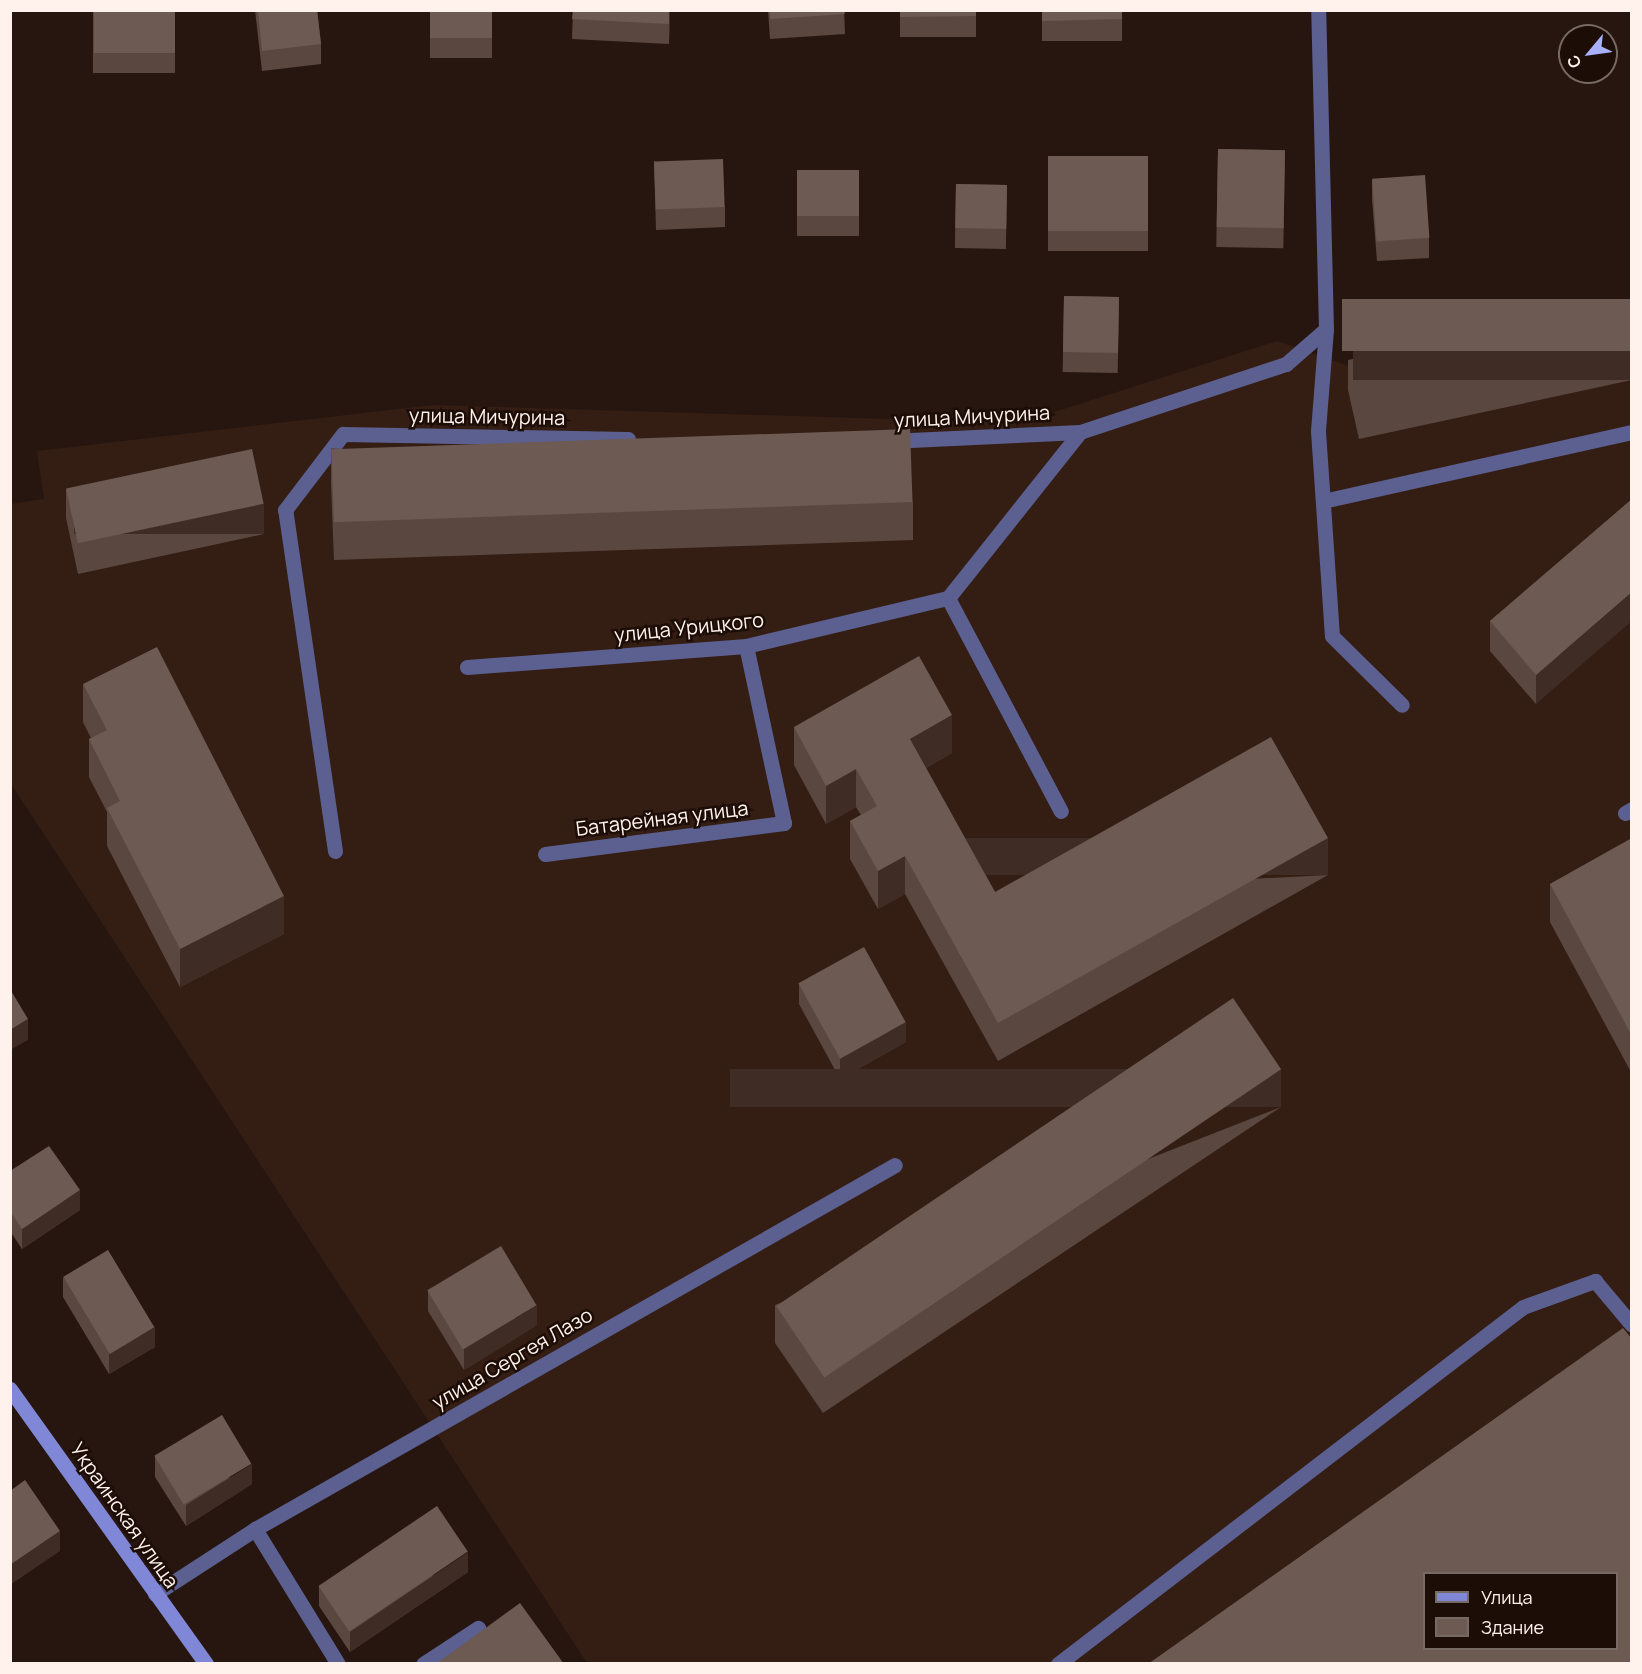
<!DOCTYPE html>
<html>
<head>
<meta charset="utf-8">
<style>
	body { margin:0 }
	#map { position:relative; width:1642px; height:1674px; overflow:hidden; background:#27160f; font-family:Manrope,sans-serif }
	div>[style] { position:absolute }
	.built>* { inset:0; background:#341d13 }
	.service>* { height:15px; margin:-7.5px; padding:0 7.5px; transform-origin:7.5px; border-radius:7.5px; background:#5b6091 }
	.minor>* { height:15px; margin:-7.5px; padding:0 7.5px; transform-origin:7.5px; border-radius:7.5px; background:#5b6091 }
	.secondary>* { height:15px; margin:-7.5px; padding:0 7.5px; transform-origin:7.5px; border-radius:7.5px; background:#8087d6 }
	.wall>* { inset:0; background:#5a4840; transform-origin:0 0 }
	.shaded-wall>* { inset:0; background:#3e2c25; transform-origin:0 0 }
	.building>* { inset:0; background:#6c5a53; transform-origin:0 0 }
	span { translate:-50% -50%; white-space:nowrap; text-align:center; line-height:1.15; -webkit-text-stroke:5px #1d0d07; paint-order:stroke }
	.street-label { font-size:20px; color:#fff2ed }
	.frame { position:absolute; inset:0; border:12px solid #fff2ed; pointer-events:none }
	.legend { position:absolute; left:1423px; top:1572px; width:195px; height:78px; box-sizing:border-box; background:#1d0d07; border:2px solid #776963; margin:0; padding:8px 10px; list-style:none; font-size:18px; color:#fff2ed }
	.legend li { display:flex; align-items:center; gap:12px; height:30px }
	.legend b { width:30px; border:2px solid #776963 }
	.north { position:absolute; left:1558px; top:24px; width:60px; height:60px; box-sizing:border-box; background:#1d0d07; border:2px solid #776963; border-radius:50%; rotate:241deg; font-size:16px; font-weight:700; line-height:24px; text-align:center; color:#fff2ed }
	.north::after { content:''; display:block; margin:auto; width:21px; height:27px; background:#a8b0fc; clip-path:polygon(50% 0,100% 100%,50% 72%,0 100%) }
</style>
</head>
<body>
<div id="map">
	<div class="built">
		<div style="clip-path:polygon(evenodd,1631px 326px,1631px 1663px,587px 1663px,11px 784px,10px 504px,44px 499px,37px 451px,433px 405px,1020px 423px,1277px 341px,1357px 369px,1631px 326px,1424px 1574px,1616px 1574px,1616px 1648px,1424px 1648px,1424px 1574px)"></div>
	</div>
	<div class="service">
		<div style="left:1326px;top:329px;width:102px;rotate:94.5deg"></div>
		<div style="left:1318px;top:431px;width:205px;rotate:86.1deg"></div>
		<div style="left:1332px;top:636px;width:98px;rotate:44.6deg"></div>
		<div style="left:1323px;top:501px;width:317px;rotate:-12.6deg"></div>
		<div style="left:948px;top:598px;width:241px;rotate:62.1deg"></div>
		<div style="left:948px;top:598px;width:212px;rotate:-51.5deg"></div>
		<div style="left:467px;top:667px;width:280px;rotate:-4.3deg"></div>
		<div style="left:746px;top:646px;width:208px;rotate:-13.4deg"></div>
		<div style="left:1625px;top:813px;width:8px;rotate:-30deg"></div>
		<div style="left:335px;top:851px;width:345px;rotate:-98.3deg"></div>
		<div style="left:285px;top:510px;width:96px;rotate:-52.7deg"></div>
		<div style="left:545px;top:854px;width:241px;rotate:-7.4deg"></div>
		<div style="left:784px;top:823px;width:181px;rotate:-102.1deg"></div>
		<div style="left:255px;top:1529px;width:158px;rotate:58.4deg"></div>
		<div style="left:423px;top:1664px;width:66px;rotate:-33.2deg"></div>
		<div style="left:1058px;top:1664px;width:586px;rotate:-37.51deg"></div>
		<div style="left:1523px;top:1307px;width:77px;rotate:-19.9deg"></div>
		<div style="left:1595px;top:1281px;width:57px;rotate:49.9deg"></div>
	</div>
	<div class="minor">
		<div style="left:343px;top:434px;width:285px;rotate:1deg"></div>
		<div style="left:889px;top:441px;width:191px;rotate:-2.7deg"></div>
		<div style="left:1080px;top:432px;width:217px;rotate:-18.3deg"></div>
		<div style="left:1286px;top:364px;width:53px;rotate:-41.2deg"></div>
		<div style="left:1326px;top:329px;width:319px;rotate:-91.4deg"></div>
		<div style="left:155px;top:1594px;width:119px;rotate:-33deg"></div>
		<div style="left:255px;top:1529px;width:736px;rotate:-29.63deg"></div>
	</div>
	<div class="secondary">
		<div style="left:10px;top:1389px;width:338px;rotate:54.5deg"></div>
	</div>
	<div class="wall">
		<div style="left:93px;top:10px;width:82px;height:63px"></div>
		<div style="clip-path:polygon(255px 10px,317px 10px,321px 44px,321px 64px,262px 71px)"></div>
		<div style="left:430px;top:10px;width:62px;height:48px"></div>
		<div style="clip-path:polygon(573px 10px,670px 10px,669px 44px,572px 39px)"></div>
		<div style="clip-path:polygon(768px 10px,844px 10px,845px 34px,770px 39px)"></div>
		<div style="left:900px;top:10px;width:76px;height:27px"></div>
		<div style="left:1042px;top:10px;width:80px;height:31px"></div>
		<div style="clip-path:polygon(10px 42px,11px 54px,11px 74px,10px 74px)"></div>
		<div style="left:1218px;top:149px;width:67px;height:98px;rotate:1deg"></div>
		<div style="left:1048px;top:156px;width:100px;height:95px"></div>
		<div style="clip-path:polygon(654px 161px,725px 207px,725px 227px,656px 230px)"></div>
		<div style="left:797px;top:170px;width:62px;height:66px"></div>
		<div style="clip-path:polygon(1372px 179px,1429px 238px,1429px 258px,1377px 261px,1372px 199px)"></div>
		<div style="left:956px;top:184px;width:51px;height:64px;rotate:1deg"></div>
		<div style="left:1064px;top:296px;width:55px;height:76px;rotate:1deg"></div>
		<div style="clip-path:polygon(1632px 299px,1632px 380px,1359px 439px,1348px 390px,1348px 360px)"></div>
		<div style="clip-path:polygon(331px 448px,913px 502px,913px 540px,334px 560px,331px 486px)"></div>
		<div style="clip-path:polygon(66px 489px,264px 534px,78px 574px,66px 518px)"></div>
		<div style="clip-path:polygon(1632px 499px,1536px 704px,1490px 651px,1490px 621px)"></div>
		<div style="clip-path:polygon(83px 684px,284px 934px,180px 987px,107px 846px,107px 812px,89px 777px,89px 739px,91px 738px,83px 722px)"></div>
		<div style="clip-path:polygon(794px 727px,952px 753px,926px 768px,995px 892px,1328px 875px,998px 1061px,905px 894px,878px 909px,850px 859px,850px 821px,861px 815px,856px 807px,826px 824px,794px 765px)"></div>
		<div style="clip-path:polygon(1632px 838px,1632px 1074px,1550px 922px,1550px 884px)"></div>
		<div style="clip-path:polygon(799px 984px,906px 1042px,840px 1079px,799px 1004px)"></div>
		<div style="clip-path:polygon(1281px 1107px,823px 1413px,775px 1343px,775px 1305px)"></div>
		<div style="clip-path:polygon(10px 1171px,80px 1210px,22px 1249px,10px 1231px)"></div>
		<div style="clip-path:polygon(63px 1277px,155px 1347px,109px 1374px,63px 1297px)"></div>
		<div style="clip-path:polygon(428px 1291px,537px 1325px,464px 1370px,428px 1311px)"></div>
		<div style="clip-path:polygon(155px 1456px,252px 1484px,186px 1526px,155px 1477px)"></div>
		<div style="clip-path:polygon(468px 1572px,350px 1652px,319px 1606px,319px 1586px)"></div>
	</div>
	<div class="shaded-wall">
		<div style="clip-path:polygon(669px 10px,670px 10px,669px 44px)"></div>
		<div style="left:1632px;top:351px;width:29px;height:279px;rotate:90deg"></div>
		<div style="left:264px;top:504px;width:30px;height:190px;rotate:90deg"></div>
		<div style="clip-path:polygon(1632px 592px,1632px 621px,1536px 704px,1536px 675px)"></div>
		<div style="clip-path:polygon(952px 715px,952px 753px,910px 777px,910px 739px)"></div>
		<div style="clip-path:polygon(856px 769px,856px 807px,826px 824px,826px 786px)"></div>
		<div style="left:1328px;top:838px;width:37px;height:378px;rotate:90deg"></div>
		<div style="clip-path:polygon(905px 856px,905px 894px,878px 909px,878px 871px)"></div>
		<div style="clip-path:polygon(284px 896px,284px 934px,180px 987px,180px 949px)"></div>
		<div style="clip-path:polygon(28px 1019px,28px 1040px,10px 1050px,10px 1030px)"></div>
		<div style="clip-path:polygon(906px 1022px,906px 1042px,840px 1079px,840px 1059px)"></div>
		<div style="left:1281px;top:1069px;width:38px;height:551px;rotate:90deg"></div>
		<div style="clip-path:polygon(80px 1190px,80px 1210px,22px 1249px,22px 1229px)"></div>
		<div style="clip-path:polygon(537px 1305px,537px 1325px,464px 1370px,464px 1349px)"></div>
		<div style="clip-path:polygon(155px 1327px,155px 1347px,109px 1374px,109px 1354px)"></div>
		<div style="clip-path:polygon(252px 1464px,252px 1484px,186px 1526px,186px 1505px)"></div>
		<div style="clip-path:polygon(60px 1531px,60px 1551px,10px 1585px,10px 1565px)"></div>
		<div style="clip-path:polygon(468px 1552px,468px 1572px,350px 1652px,350px 1632px)"></div>
	</div>
	<div class="building">
		<div style="left:94px;top:10px;width:81px;height:43px"></div>
		<div style="clip-path:polygon(258px 10px,317px 10px,321px 44px,262px 51px)"></div>
		<div style="left:430px;top:10px;width:62px;height:28px"></div>
		<div style="clip-path:polygon(573px 10px,669px 10px,669px 24px,572px 19px)"></div>
		<div style="clip-path:polygon(770px 10px,844px 10px,845px 14px,770px 19px)"></div>
		<div style="clip-path:polygon(900px 10px,976px 10px,976px 16px,900px 17px)"></div>
		<div style="clip-path:polygon(1042px 10px,1122px 10px,1122px 19px,1042px 21px)"></div>
		<div style="left:1218px;top:149px;width:67px;height:78px;rotate:1deg"></div>
		<div style="left:1048px;top:156px;width:100px;height:75px"></div>
		<div style="left:723px;top:159px;width:48px;height:69px;rotate:88deg"></div>
		<div style="left:797px;top:170px;width:62px;height:46px"></div>
		<div style="left:1425px;top:175px;width:63px;height:53px;rotate:86deg"></div>
		<div style="left:956px;top:184px;width:51px;height:44px;rotate:1deg"></div>
		<div style="left:1064px;top:296px;width:55px;height:56px;rotate:1deg"></div>
		<div style="left:1632px;top:299px;width:52px;height:290px;rotate:90deg"></div>
		<div style="left:910px;top:429px;width:73px;height:579px;rotate:88deg"></div>
		<div style="left:252px;top:449px;width:56px;height:190px;rotate:78deg"></div>
		<div style="clip-path:polygon(1632px 499px,1632px 592px,1536px 675px,1490px 621px)"></div>
		<div style="clip-path:polygon(157px 647px,284px 896px,180px 949px,107px 808px,120px 801px,89px 739px,107px 730px,83px 684px)"></div>
		<div style="clip-path:polygon(919px 656px,952px 715px,910px 739px,995px 892px,1271px 737px,1328px 838px,998px 1023px,905px 856px,878px 871px,850px 821px,877px 806px,856px 769px,826px 786px,794px 727px)"></div>
		<div style="clip-path:polygon(1632px 838px,1632px 1036px,1550px 884px)"></div>
		<div style="left:864px;top:947px;width:86px;height:75px;rotate:61deg"></div>
		<div style="clip-path:polygon(10px 989px,28px 1019px,10px 1030px)"></div>
		<div style="left:1233px;top:998px;width:86px;height:551px;rotate:56deg"></div>
		<div style="clip-path:polygon(49px 1146px,80px 1190px,22px 1229px,10px 1211px,10px 1171px)"></div>
		<div style="left:501px;top:1246px;width:69px;height:86px;rotate:59deg"></div>
		<div style="left:108px;top:1250px;width:90px;height:52px;rotate:59deg"></div>
		<div style="clip-path:polygon(evenodd,1623px 1328px,1632px 1339px,1632px 1664px,1148px 1664px,1623px 1328px,1425px 1574px,1617px 1574px,1617px 1648px,1425px 1648px,1425px 1574px)"></div>
		<div style="left:222px;top:1415px;width:57px;height:79px;rotate:59deg"></div>
		<div style="clip-path:polygon(25px 1480px,60px 1531px,10px 1565px,10px 1491px)"></div>
		<div style="left:437px;top:1506px;width:55px;height:143px;rotate:56deg"></div>
		<div style="clip-path:polygon(520px 1603px,564px 1664px,436px 1664px)"></div>
	</div>
	<div class="street-label">
		<span style="left:487px;top:416px;rotate:1deg">улица Мичурина</span>
		<span style="left:972px;top:416px;rotate:-3deg">улица Мичурина</span>
		<span style="left:689px;top:627px;rotate:-6deg">улица Урицкого</span>
		<span style="left:662px;top:818px;rotate:-7deg">Батарейная улица</span>
		<span style="left:512px;top:1358px;rotate:-30deg">улица Сергея Лазо</span>
		<span style="left:125px;top:1515px;rotate:55deg">Украинская улица</span>
	</div>
	<div class="frame"></div>
	<ul class="legend">
	<li><b style="height:8px;background:#8087d6"></b>Улица</li>
	<li><b style="height:16px;background:#6c5a53"></b>Здание</li>
	</ul>
	<div class="north">С</div>
</div>
</body>
</html>
